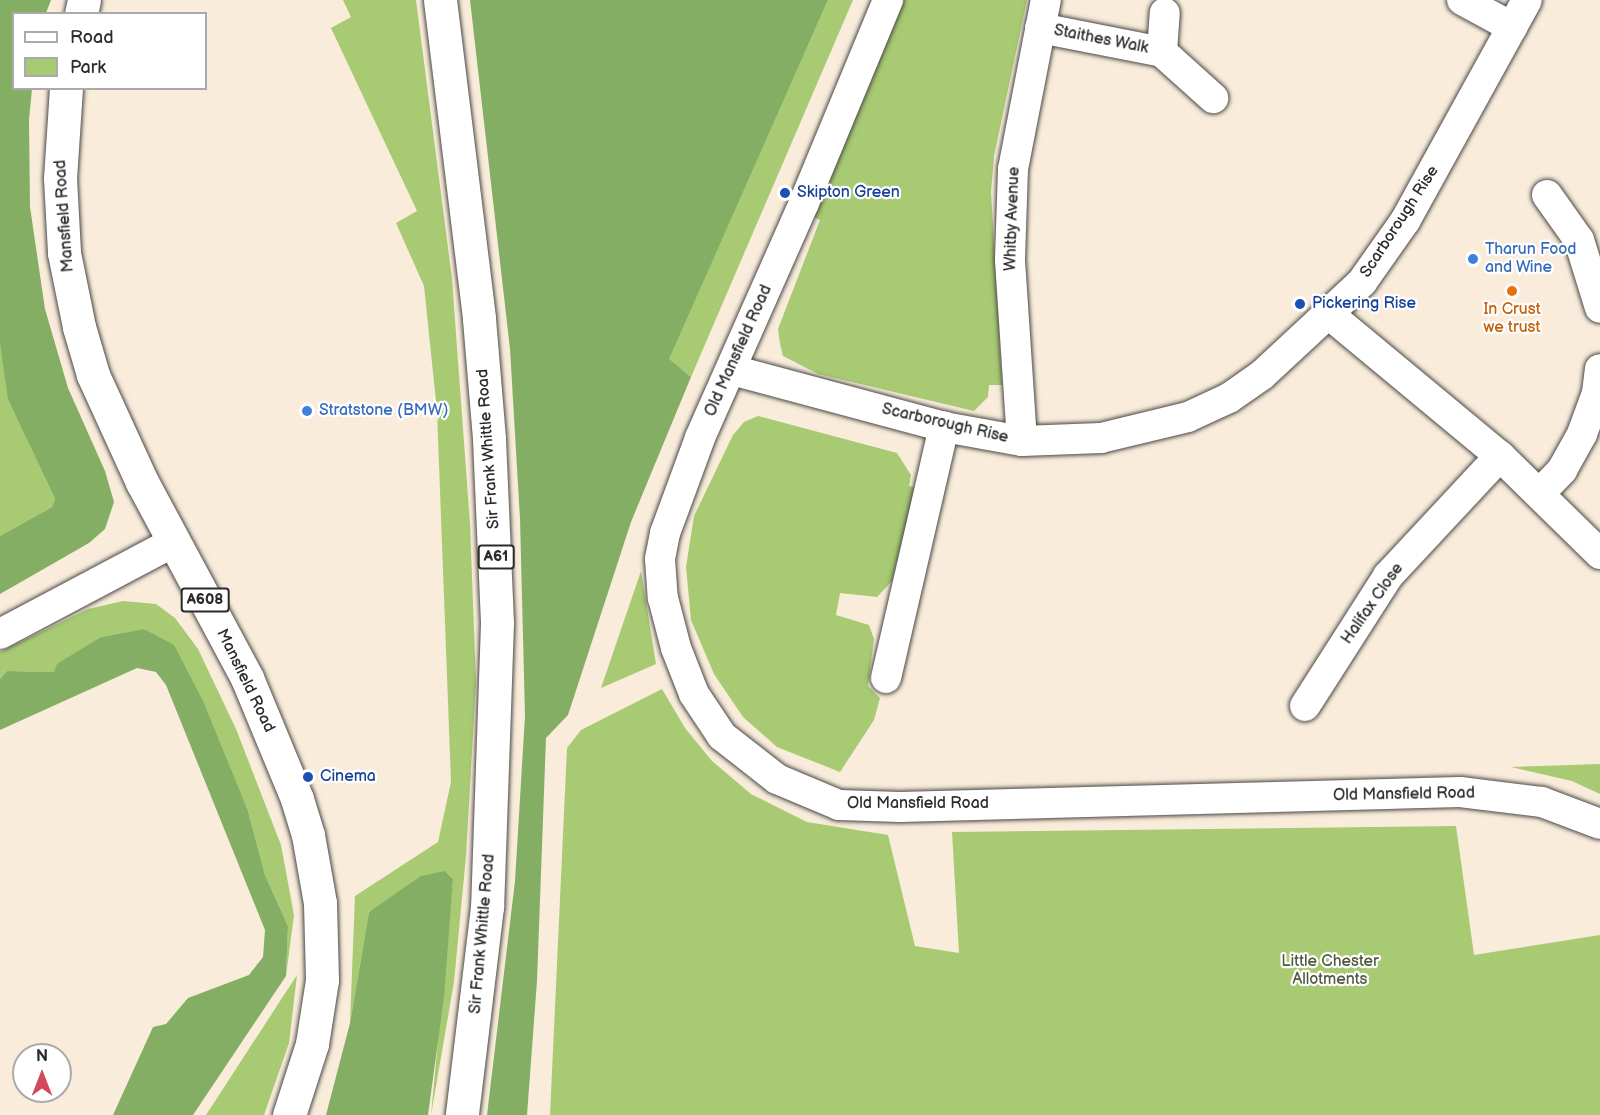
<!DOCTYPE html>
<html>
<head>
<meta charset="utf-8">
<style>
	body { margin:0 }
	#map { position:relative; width:1600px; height:1115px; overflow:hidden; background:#f9ecdb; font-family:"Balsamiq Sans",sans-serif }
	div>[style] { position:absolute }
	.green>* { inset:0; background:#a7ca73 }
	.forest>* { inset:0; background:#85ae65 }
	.roads { filter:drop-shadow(0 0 2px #4a4845) drop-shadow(0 0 2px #4a4845) }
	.minor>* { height:30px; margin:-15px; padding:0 15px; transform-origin:15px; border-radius:15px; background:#fff }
	.major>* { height:33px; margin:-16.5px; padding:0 16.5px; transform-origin:16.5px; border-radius:16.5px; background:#fff }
	.highway>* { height:33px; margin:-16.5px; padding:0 16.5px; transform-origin:16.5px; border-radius:16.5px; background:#fff }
	.dots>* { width:16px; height:16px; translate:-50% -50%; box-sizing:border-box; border:3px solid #fff; border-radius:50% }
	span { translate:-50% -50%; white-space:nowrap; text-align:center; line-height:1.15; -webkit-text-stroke:4.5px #fff; paint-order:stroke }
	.shield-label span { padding:2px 4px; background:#fff; border:2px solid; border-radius:4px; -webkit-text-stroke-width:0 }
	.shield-label { font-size:15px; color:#2b2b2b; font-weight:700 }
	.street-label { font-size:16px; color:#2b2b2b }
	.transit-label { font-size:16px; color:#164399 }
	.left { translate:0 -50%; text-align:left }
	.shop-label { font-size:16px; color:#366cbe }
	.food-label { font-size:16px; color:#c56008 }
	.park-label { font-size:16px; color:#505b41 }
	.legend { position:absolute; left:12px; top:12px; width:195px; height:78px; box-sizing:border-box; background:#fff; border:2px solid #aaa; margin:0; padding:8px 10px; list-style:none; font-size:18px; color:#2b2b2b }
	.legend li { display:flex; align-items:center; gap:12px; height:30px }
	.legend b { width:30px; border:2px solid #aaa }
	.north { position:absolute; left:12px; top:1043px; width:60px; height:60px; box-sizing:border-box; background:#fff; border:2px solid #aaa; border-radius:50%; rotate:0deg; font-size:16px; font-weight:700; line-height:24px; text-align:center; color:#2b2b2b }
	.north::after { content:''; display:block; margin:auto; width:21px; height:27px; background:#d1495b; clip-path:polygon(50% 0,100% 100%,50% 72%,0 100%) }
</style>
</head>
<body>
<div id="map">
	<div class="green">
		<div style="clip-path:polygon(343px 0,416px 0,452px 279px,470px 524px,476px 682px,466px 856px,454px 982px,431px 1115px,453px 879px,445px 871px,369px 912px,350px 1023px,355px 896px,438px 842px,451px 782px,437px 411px,424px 286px,396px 223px,417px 211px,331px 28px,351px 17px)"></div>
		<div style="clip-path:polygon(828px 0,853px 0,691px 377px,668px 359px)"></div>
		<div style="clip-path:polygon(904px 0,1027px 0,994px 156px,991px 192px,1002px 385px,989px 385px,988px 397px,974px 411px,818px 374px,783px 356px,780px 344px,778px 329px,820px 220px,812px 216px)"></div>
		<div style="clip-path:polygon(0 344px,26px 437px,55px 499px,52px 507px,0 536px)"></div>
		<div style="clip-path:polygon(758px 416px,897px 453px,911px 475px,909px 486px,917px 488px,892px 581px,877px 597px,840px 593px,836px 615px,869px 625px,874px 639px,868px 686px,880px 698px,874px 720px,840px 772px,777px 747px,743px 717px,714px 674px,691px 620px,686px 567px,694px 516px,733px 435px,744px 422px)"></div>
		<div style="clip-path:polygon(641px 571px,656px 664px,601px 688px)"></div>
		<div style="clip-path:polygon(123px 601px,156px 604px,175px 618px,198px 649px,236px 729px,281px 845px,294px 915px,286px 976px,288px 926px,265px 875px,248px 811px,230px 771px,145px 629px,101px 637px,54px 672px,7px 671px,0 679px,0 652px,88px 609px)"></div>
		<div style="clip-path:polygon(662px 689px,685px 728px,712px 761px,751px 794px,807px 822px,888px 835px,915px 946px,959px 953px,952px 832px,1456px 826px,1474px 955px,1600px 935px,1600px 1115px,550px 1115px,567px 748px,581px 730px)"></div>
		<div style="clip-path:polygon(1600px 764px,1600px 794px,1572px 781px,1511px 767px)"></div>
		<div style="clip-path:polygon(297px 975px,289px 1043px,264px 1115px,206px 1115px)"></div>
	</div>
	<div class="forest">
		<div style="clip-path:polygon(0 0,51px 0,46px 13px,14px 14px,14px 88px,32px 89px,29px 120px,30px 207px,45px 309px,68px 388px,105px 471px,114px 502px,105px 529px,89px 543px,0 594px,0 536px,52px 507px,55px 499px,8px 399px,0 344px)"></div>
		<div style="clip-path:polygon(470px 0,828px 0,669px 359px,691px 377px,631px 522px,568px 715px,546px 738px,537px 981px,527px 1115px,487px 1115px,515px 881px,525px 716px,520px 519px,510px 349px)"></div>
		<div style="clip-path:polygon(144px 629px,174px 645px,203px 701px,248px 811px,265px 875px,288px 926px,286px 976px,193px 1115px,113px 1115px,153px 1027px,166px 1024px,188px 998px,249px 975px,263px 957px,265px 930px,166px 685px,156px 672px,137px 668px,0 730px,0 679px,7px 671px,54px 672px,57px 664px,101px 637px)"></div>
		<div style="clip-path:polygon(445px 871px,453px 879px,444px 997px,428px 1115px,326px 1115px,350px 1023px,369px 912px,421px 876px)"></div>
	</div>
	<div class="roads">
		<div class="minor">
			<div style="left:888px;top:0;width:220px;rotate:112.5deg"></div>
			<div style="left:804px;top:203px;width:257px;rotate:113.9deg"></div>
			<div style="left:700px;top:438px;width:101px;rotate:110.2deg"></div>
			<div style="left:665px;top:533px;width:26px;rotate:101deg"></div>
			<div style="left:660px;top:559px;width:39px;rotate:86deg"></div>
			<div style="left:663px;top:598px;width:52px;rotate:75.4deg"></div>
			<div style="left:676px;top:648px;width:49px;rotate:68.6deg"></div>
			<div style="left:694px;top:694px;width:50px;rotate:56.3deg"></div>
			<div style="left:722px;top:736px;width:70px;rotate:38deg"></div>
			<div style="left:777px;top:779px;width:67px;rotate:22.8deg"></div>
			<div style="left:839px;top:805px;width:61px;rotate:1.9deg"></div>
			<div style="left:900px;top:807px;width:560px;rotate:-1.53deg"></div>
			<div style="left:1460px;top:792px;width:83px;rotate:7deg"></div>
			<div style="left:1542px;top:802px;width:62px;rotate:20.8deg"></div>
			<div style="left:1462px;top:0;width:57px;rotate:28.4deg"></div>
			<div style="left:1040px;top:28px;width:124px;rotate:11.1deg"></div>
			<div style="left:1162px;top:52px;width:69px;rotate:42deg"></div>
			<div style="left:1162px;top:52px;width:39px;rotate:-86deg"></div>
			<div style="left:1547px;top:195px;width:55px;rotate:54.6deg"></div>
			<div style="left:1579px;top:240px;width:71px;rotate:72.8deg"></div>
			<div style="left:1330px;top:315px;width:221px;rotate:39.7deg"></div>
			<div style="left:1500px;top:456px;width:140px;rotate:44.4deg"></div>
			<div style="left:732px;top:370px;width:220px;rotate:15deg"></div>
			<div style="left:944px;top:427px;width:79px;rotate:10.2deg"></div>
			<div style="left:1022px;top:441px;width:79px;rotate:-2.2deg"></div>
			<div style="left:1101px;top:438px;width:89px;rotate:-13.6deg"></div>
			<div style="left:1188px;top:417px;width:45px;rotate:-24.9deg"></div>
			<div style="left:1229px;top:398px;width:40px;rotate:-34.9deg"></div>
			<div style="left:1262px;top:375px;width:137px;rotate:-42.9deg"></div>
			<div style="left:1362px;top:282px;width:75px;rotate:-54.8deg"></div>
			<div style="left:1405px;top:221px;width:252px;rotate:-61.1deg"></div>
			<div style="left:1022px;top:441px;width:182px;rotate:-93.8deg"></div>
			<div style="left:1010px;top:259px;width:90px;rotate:-88.1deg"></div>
			<div style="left:1013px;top:169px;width:172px;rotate:-79deg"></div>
			<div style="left:1540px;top:493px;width:32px;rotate:-46deg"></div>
			<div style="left:1562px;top:470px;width:41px;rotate:-60.9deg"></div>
			<div style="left:1582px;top:434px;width:44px;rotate:-69.9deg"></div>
			<div style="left:1597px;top:393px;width:24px;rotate:-83deg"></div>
			<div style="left:0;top:634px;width:197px;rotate:-27.9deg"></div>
			<div style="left:886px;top:678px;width:258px;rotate:-77deg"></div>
			<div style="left:1305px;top:706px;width:154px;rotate:-57.4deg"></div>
			<div style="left:1388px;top:576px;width:164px;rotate:-47deg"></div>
		</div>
		<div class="major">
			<div style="left:81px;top:14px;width:14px;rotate:-78deg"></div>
			<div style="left:66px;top:88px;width:90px;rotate:93.8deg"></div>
			<div style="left:60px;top:178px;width:75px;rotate:86.9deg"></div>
			<div style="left:64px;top:253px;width:76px;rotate:78.5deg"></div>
			<div style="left:79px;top:327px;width:50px;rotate:73.7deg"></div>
			<div style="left:93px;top:375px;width:118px;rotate:65.4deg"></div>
			<div style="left:142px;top:482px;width:222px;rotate:61.8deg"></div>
			<div style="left:247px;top:678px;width:131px;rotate:67.5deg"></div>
			<div style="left:297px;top:799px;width:38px;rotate:73deg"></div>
			<div style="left:308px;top:835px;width:69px;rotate:80deg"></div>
			<div style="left:320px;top:903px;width:77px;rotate:88.5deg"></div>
			<div style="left:322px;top:980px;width:65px;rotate:98.9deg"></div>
			<div style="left:312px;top:1044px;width:75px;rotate:107.9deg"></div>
		</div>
		<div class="highway">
			<div style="left:440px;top:0;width:321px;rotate:83deg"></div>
			<div style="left:479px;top:319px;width:120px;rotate:85.2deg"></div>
			<div style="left:489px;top:439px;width:184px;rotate:87.5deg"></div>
			<div style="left:497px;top:623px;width:284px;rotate:92deg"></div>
			<div style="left:487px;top:907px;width:209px;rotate:96.9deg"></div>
		</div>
	</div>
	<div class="dots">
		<div style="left:785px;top:193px;background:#1a4fb4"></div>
		<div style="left:1473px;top:259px;background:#3f7fe0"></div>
		<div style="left:1512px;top:291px;background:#e8710a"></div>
		<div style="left:1300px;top:304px;background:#1a4fb4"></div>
		<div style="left:307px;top:411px;background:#3f7fe0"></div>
		<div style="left:308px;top:777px;background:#1a4fb4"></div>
	</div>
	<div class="shield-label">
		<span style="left:496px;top:557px">A61</span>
		<span style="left:205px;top:600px">A608</span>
	</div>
	<div class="street-label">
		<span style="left:1101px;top:40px;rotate:11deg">Staithes Walk</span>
		<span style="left:65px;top:216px;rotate:-94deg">Mansfield Road</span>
		<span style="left:1013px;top:219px;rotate:-88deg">Whitby Avenue</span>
		<span style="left:1400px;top:222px;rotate:-57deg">Scarborough Rise</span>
		<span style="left:739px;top:351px;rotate:-66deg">Old Mansfield Road</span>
		<span style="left:945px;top:424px;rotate:13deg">Scarborough Rise</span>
		<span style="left:489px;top:449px;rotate:-94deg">Sir Frank Whittle Road</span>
		<span style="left:1373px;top:604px;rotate:-55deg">Halifax Close</span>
		<span style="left:245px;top:681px;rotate:64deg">Mansfield Road</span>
		<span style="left:1404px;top:795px;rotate:-1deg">Old Mansfield Road</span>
		<span style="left:918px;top:804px">Old Mansfield Road</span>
		<span style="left:483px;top:934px;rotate:-85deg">Sir Frank Whittle Road</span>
	</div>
	<div class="transit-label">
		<span class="left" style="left:797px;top:193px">Skipton Green</span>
		<span class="left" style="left:1312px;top:304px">Pickering Rise</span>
		<span class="left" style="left:320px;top:777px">Cinema</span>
	</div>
	<div class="shop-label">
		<span class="left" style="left:1485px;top:259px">Tharun Food<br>and Wine</span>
		<span class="left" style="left:319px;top:411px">Stratstone (BMW)</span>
	</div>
	<div class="food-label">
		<span style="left:1512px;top:319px">In Crust<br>we trust</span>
	</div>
	<div class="park-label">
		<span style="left:1330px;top:971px">Little Chester<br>Allotments</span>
	</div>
	<ul class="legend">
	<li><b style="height:8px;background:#fff"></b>Road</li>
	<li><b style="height:16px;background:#a7ca73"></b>Park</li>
	</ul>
	<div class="north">N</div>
</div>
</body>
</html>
